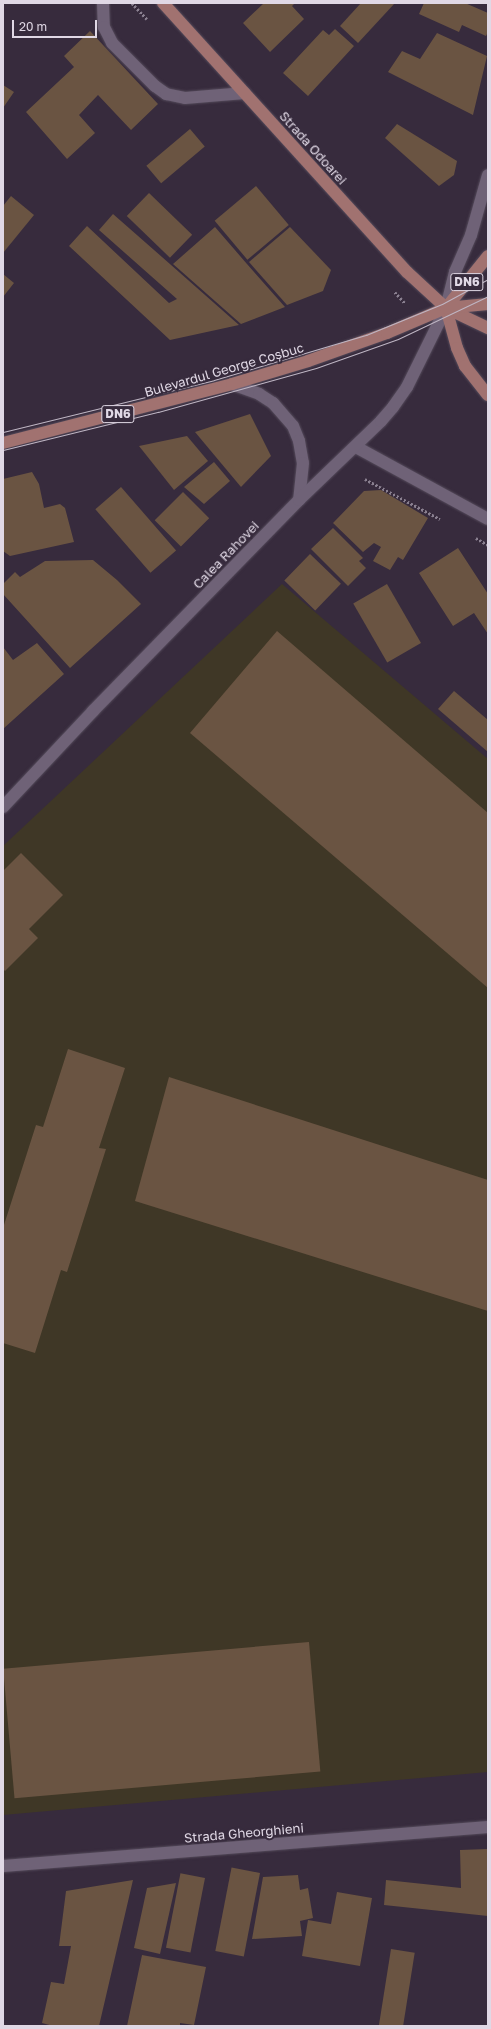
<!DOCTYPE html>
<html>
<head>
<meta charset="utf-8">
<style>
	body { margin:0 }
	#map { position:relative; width:491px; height:2029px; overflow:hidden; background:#372b3d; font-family:"Golos Text",sans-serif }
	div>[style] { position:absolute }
	.industrial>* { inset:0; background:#3f3726 }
	.building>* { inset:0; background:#6a5442; transform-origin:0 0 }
	.path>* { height:2.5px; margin-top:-1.25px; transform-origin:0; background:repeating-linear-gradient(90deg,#8a8090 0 2px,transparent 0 4px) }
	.roads { filter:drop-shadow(0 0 1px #544a5a) drop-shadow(0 0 1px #544a5a) }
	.minor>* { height:12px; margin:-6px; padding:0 6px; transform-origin:6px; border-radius:6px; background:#6f6277 }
	.major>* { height:12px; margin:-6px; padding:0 6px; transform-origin:6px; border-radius:6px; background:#a17270 }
	.tram>* { height:1px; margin:-0.5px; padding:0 0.5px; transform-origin:0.5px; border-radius:0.5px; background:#bfb6c4 }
	span { translate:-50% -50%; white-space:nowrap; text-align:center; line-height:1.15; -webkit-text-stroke:4px #372b3d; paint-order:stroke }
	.shield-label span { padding:1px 3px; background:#372b3d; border:1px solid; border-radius:3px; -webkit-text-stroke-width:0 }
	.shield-label { font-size:12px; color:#e0d8e5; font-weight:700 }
	.street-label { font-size:13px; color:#e0d8e5 }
	.frame { position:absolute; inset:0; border:4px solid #e0d8e5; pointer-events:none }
	.scale { position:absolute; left:12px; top:20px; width:85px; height:18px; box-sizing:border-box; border:2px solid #e0d8e5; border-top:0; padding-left:5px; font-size:12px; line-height:14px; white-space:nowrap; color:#e0d8e5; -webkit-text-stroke:3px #372b3d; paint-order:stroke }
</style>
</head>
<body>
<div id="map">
	<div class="industrial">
		<div style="clip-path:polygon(282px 584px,488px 759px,488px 1772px,3px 1815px,3px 846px)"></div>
	</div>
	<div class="building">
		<div style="clip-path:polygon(264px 3px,295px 3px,292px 6px,304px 19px,270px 52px,243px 23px)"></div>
		<div style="clip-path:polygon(361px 3px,395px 3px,358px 43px,340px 26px)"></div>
		<div style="clip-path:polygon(424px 3px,465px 3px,488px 13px,488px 32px,486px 36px,462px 25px,459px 32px,419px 14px)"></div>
		<div style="clip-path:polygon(335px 29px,354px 46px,308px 96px,283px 73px,323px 30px,329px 35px)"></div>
		<div style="clip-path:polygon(90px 31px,158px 104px,131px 130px,98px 95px,79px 115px,95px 133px,67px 159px,26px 112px,74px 67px,64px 56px)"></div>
		<div style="clip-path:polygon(437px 33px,487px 56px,473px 115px,388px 72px,402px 51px,420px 59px)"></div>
		<div style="clip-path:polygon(3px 85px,14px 92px,3px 108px)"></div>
		<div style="clip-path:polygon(397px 124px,457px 161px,454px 175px,439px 186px,385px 138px)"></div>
		<div style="left:190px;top:129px;width:23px;height:57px;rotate:50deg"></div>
		<div style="left:256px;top:186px;width:51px;height:54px;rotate:50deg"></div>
		<div style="left:149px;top:193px;width:60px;height:32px;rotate:44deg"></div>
		<div style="clip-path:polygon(11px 196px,34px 215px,3px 253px,3px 206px)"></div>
		<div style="clip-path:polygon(113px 214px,162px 257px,239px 325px,170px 340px,69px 246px,87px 226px,169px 303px,177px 299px,99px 230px)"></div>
		<div style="clip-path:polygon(215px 227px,247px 264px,285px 307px,241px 324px,173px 264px)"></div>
		<div style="clip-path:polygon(290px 227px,331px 270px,323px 291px,287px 305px,249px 262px)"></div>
		<div style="clip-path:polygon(3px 274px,14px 283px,3px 297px)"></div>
		<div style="clip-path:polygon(250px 414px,271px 456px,241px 487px,195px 432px)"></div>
		<div style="clip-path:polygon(187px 436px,208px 461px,174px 490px,139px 446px)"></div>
		<div style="clip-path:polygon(214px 462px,230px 481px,204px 504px,184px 487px)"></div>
		<div style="clip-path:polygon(32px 472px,39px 484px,44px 508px,60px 504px,65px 508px,74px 542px,10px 556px,3px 551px,3px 479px)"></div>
		<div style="left:121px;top:487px;width:84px;height:34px;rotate:49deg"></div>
		<div style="clip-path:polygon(381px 490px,428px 518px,403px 560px,398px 557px,390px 570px,373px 561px,381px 547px,374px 543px,363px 552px,333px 523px,364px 491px)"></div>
		<div style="left:183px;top:492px;width:37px;height:40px;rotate:45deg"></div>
		<div style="clip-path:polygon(333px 528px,363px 558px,359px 561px,366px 568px,348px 586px,311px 549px)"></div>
		<div style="clip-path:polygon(458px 548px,488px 594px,488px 634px,474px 613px,453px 626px,419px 573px)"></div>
		<div style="left:310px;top:554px;width:43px;height:37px;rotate:44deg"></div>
		<div style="clip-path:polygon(93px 560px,117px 580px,141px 604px,70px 668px,3px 594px,3px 584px,15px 572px,20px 577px,45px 561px)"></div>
		<div style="left:387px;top:584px;width:68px;height:39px;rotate:60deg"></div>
		<div style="clip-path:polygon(277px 631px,488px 813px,488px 988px,190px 733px)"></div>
		<div style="clip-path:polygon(37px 643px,64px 674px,3px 729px,3px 647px,13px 660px)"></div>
		<div style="clip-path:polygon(454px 691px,488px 720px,488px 752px,438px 709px)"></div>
		<div style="clip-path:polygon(21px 853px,63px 895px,29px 929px,38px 938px,5px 971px,3px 969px,3px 871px)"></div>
		<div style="clip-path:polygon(68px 1049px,125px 1068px,99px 1148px,106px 1149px,67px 1272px,61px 1270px,35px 1353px,3px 1343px,3px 1228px,36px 1125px,43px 1127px)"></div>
		<div style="clip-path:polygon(169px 1077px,488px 1180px,488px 1311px,135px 1201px)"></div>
		<div style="left:309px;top:1642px;width:130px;height:307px;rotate:85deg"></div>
		<div style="clip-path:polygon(488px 1849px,488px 1916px,384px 1905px,386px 1880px,461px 1888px,460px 1850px)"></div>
		<div style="left:260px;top:1873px;width:85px;height:29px;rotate:101deg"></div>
		<div style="clip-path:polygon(298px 1875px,300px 1890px,308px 1888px,313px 1918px,300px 1921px,302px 1936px,252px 1939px,263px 1877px)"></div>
		<div style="left:205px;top:1878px;width:76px;height:25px;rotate:101deg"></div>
		<div style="clip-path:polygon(133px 1880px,99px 2026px,53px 2026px,42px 2023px,51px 1982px,64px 1984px,71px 1946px,59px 1946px,66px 1891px)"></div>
		<div style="clip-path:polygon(176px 1883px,160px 1954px,134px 1948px,147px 1888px)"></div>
		<div style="clip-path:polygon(337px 1892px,372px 1898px,360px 1966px,302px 1956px,308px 1920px,331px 1924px)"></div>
		<div style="left:391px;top:1949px;width:24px;height:78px;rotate:9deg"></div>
		<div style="clip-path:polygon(142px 1955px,206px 1967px,194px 2025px,180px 2023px,180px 2026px,127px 2026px)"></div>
	</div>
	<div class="path">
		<div style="left:132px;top:3px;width:22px;rotate:47deg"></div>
		<div style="left:395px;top:292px;width:15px;rotate:48deg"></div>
		<div style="left:365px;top:479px;width:85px;rotate:28.1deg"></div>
		<div style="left:476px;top:538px;width:14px;rotate:30deg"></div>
	</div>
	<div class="roads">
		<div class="minor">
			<div style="left:103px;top:3px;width:24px;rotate:88deg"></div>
			<div style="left:104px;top:27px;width:18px;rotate:63deg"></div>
			<div style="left:112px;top:43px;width:61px;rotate:45deg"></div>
			<div style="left:155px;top:86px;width:14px;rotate:36deg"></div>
			<div style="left:166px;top:94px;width:19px;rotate:12deg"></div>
			<div style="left:185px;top:98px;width:60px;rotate:-4.8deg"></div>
			<div style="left:232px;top:384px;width:29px;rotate:20deg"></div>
			<div style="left:259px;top:394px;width:17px;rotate:33deg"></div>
			<div style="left:273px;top:403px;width:30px;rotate:49deg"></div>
			<div style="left:293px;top:426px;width:16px;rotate:68deg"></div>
			<div style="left:299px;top:441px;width:22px;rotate:80deg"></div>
			<div style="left:303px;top:463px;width:37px;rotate:96deg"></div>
			<div style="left:356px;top:447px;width:150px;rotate:28.6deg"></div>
			<div style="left:3px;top:807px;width:132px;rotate:-46.8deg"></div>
			<div style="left:93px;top:711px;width:295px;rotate:-45.7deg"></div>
			<div style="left:299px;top:500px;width:114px;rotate:-43.9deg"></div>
			<div style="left:381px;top:421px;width:18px;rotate:-49deg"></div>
			<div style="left:393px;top:407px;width:24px;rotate:-55deg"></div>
			<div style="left:407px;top:387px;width:88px;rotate:-63.7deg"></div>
			<div style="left:446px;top:308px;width:37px;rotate:-76deg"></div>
			<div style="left:455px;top:272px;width:40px;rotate:-66.6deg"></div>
			<div style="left:471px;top:235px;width:62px;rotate:-74.2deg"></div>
			<div style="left:3px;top:1866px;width:487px;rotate:-4.6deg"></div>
		</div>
		<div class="major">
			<div style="left:163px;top:3px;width:363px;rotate:47.8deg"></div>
			<div style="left:407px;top:272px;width:53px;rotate:42.7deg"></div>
			<div style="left:446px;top:308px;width:47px;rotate:25.5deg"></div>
			<div style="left:446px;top:308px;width:41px;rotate:74.6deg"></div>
			<div style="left:457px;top:348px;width:20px;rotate:66deg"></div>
			<div style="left:465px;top:366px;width:37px;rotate:52deg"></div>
			<div style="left:446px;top:308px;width:67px;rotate:-51.1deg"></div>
			<div style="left:3px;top:443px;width:236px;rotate:-14.4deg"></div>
			<div style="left:232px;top:384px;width:79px;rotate:-16.8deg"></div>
			<div style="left:308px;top:361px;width:84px;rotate:-19.5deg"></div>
			<div style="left:387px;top:333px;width:64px;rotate:-23deg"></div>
			<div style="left:446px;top:308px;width:42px;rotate:-5.4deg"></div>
		</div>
	</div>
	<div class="tram">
		<div style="left:3px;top:432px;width:217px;rotate:-13.8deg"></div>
		<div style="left:214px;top:380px;width:159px;rotate:-16.5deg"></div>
		<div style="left:366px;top:335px;width:82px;rotate:-22.2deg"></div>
		<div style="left:442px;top:304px;width:52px;rotate:-28.5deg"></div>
		<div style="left:3px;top:450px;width:160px;rotate:-13.8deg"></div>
		<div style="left:158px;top:412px;width:164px;rotate:-15.6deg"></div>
		<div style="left:316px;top:368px;width:87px;rotate:-19.5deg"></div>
		<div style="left:398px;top:339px;width:100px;rotate:-25.5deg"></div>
	</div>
	<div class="shield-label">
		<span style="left:467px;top:282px">DN6</span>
		<span style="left:118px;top:414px">DN6</span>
	</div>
	<div class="street-label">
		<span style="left:313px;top:148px;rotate:48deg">Strada Odoarei</span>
		<span style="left:224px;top:370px;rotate:-16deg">Bulevardul George Coșbuc</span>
		<span style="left:226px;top:555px;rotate:-46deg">Calea Rahovei</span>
		<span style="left:244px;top:1833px;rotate:-5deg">Strada Gheorghieni</span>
	</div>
	<div class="frame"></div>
	<div class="scale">20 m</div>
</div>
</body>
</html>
